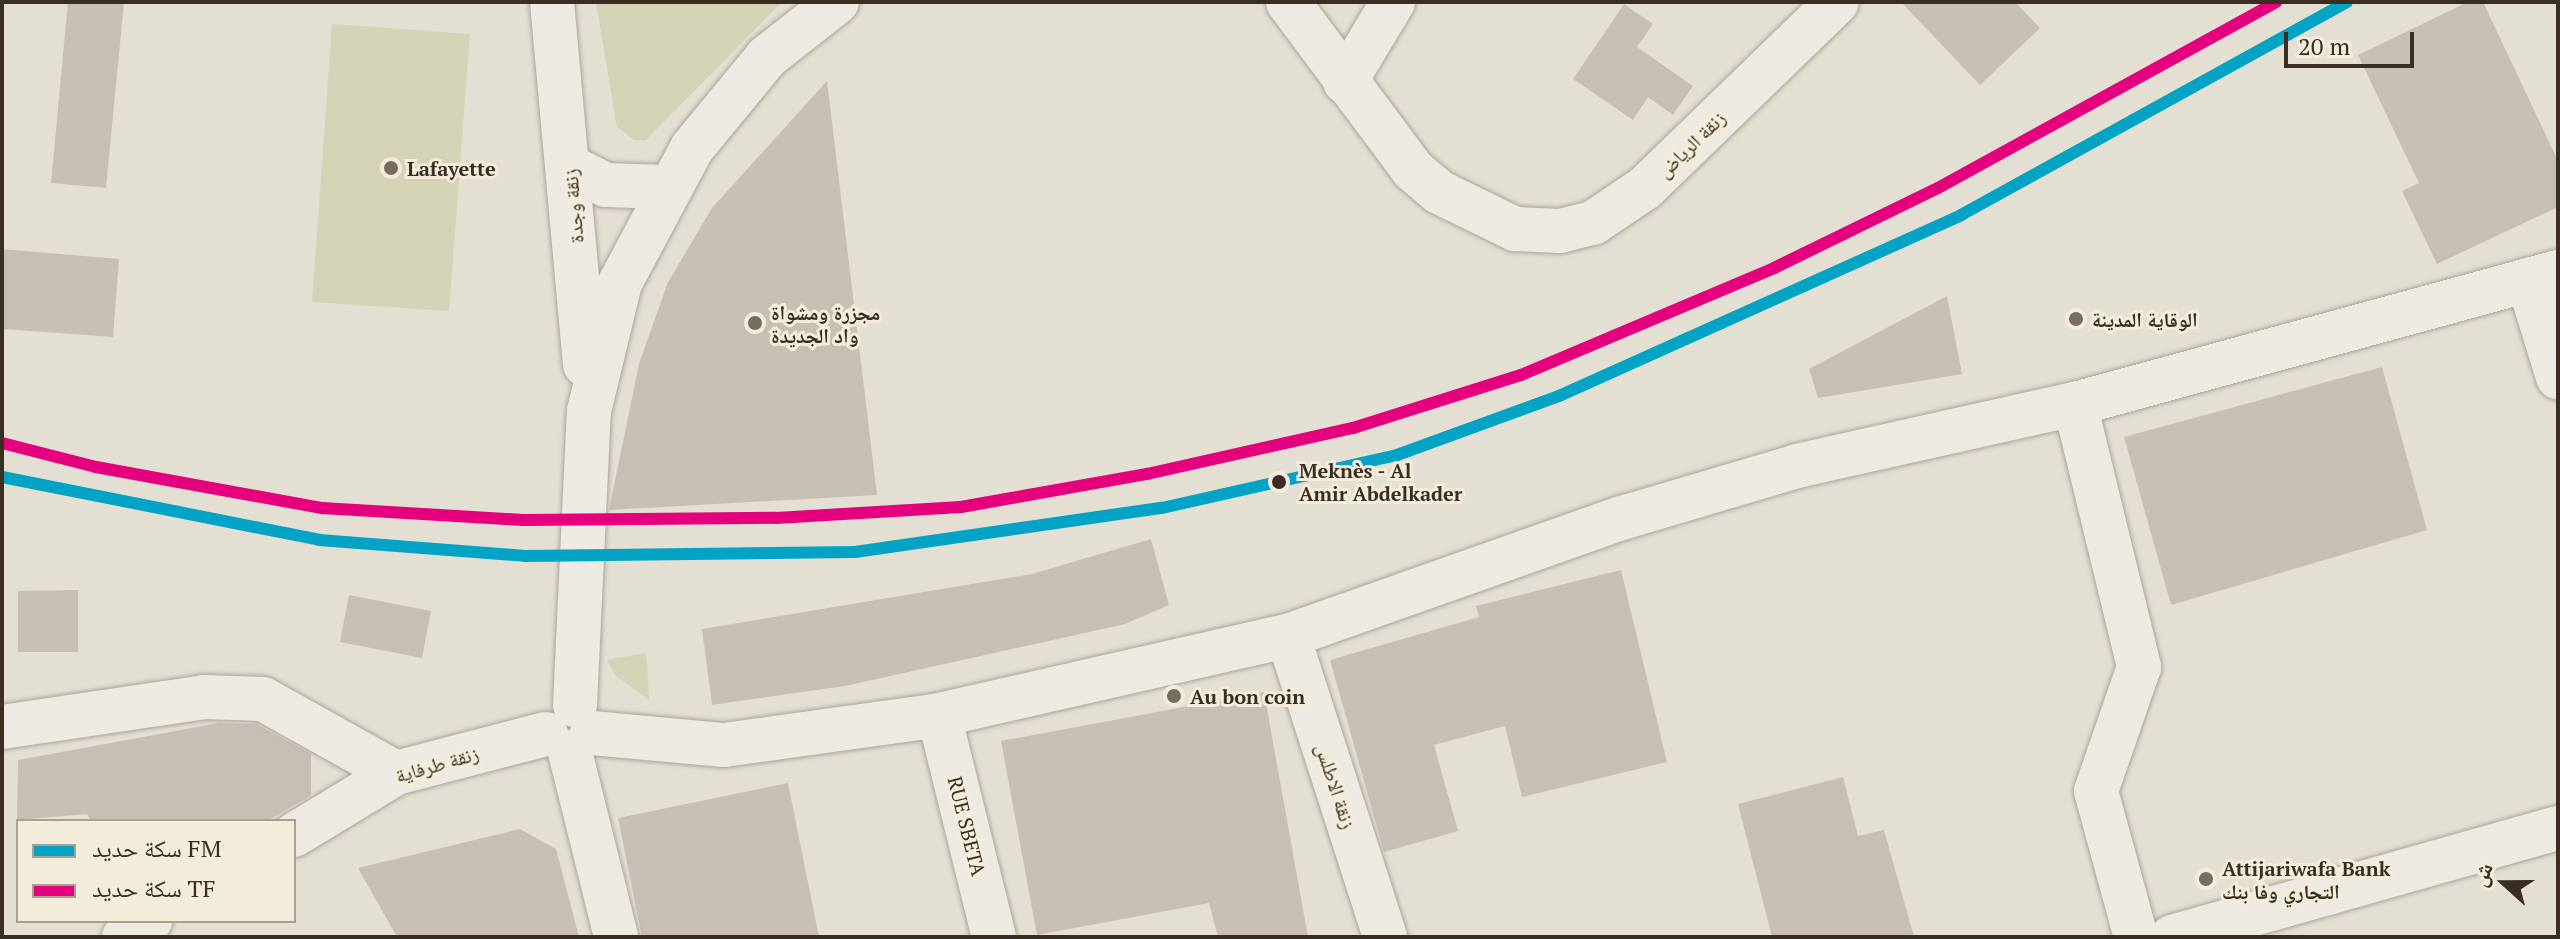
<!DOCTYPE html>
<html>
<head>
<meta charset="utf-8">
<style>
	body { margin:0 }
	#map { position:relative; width:2560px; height:939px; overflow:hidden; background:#e4dfd3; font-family:"PT Serif","Noto Naskh Arabic",serif }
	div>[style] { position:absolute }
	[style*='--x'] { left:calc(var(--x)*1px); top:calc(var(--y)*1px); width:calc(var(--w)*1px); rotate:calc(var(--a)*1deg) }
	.green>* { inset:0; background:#d4d3b6 }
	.building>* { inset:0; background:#c8bfb4 }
	.roads { filter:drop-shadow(0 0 2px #aba59b) drop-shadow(0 0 2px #aba59b) }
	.minor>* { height:44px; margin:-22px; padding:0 22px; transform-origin:22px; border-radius:22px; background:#edeae3 }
	.secondary>* { height:44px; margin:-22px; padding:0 22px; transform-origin:22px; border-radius:22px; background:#edeae3 }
	.rail-1>* { height:12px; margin:-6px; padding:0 6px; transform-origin:6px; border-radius:6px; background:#03a3c5 }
	.rail-2>* { height:12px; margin:-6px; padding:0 6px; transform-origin:6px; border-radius:6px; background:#e5007d }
	.dots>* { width:22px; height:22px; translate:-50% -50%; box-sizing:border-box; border:4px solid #f4ecdb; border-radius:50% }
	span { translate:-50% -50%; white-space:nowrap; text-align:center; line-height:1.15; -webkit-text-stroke:6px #f4ecdb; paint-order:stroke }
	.street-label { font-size:20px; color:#3a2e22 }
	.poi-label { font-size:20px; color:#3a2e22; font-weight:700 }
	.left { translate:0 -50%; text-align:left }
	.stop-label { font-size:20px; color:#3a2e22; font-weight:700 }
	.frame { position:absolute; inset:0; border:4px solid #3a2e22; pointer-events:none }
	.legend { position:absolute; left:16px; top:819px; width:280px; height:104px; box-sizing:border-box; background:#f4ecdb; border:2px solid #aaa091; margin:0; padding:10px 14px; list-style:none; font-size:24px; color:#3a2e22 }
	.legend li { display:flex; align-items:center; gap:16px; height:40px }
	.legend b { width:40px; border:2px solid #aaa091 }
	.north { position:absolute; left:2464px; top:843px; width:80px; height:80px; -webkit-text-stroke:6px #f4ecdb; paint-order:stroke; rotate:291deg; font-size:22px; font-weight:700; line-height:32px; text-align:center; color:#3a2e22 }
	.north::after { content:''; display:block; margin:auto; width:28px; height:36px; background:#3a2e22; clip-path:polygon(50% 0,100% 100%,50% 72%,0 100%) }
	.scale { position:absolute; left:2284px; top:32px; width:130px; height:36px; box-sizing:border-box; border:4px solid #3a2e22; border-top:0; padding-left:10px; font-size:24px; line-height:28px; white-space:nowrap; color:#3a2e22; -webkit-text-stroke:6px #f4ecdb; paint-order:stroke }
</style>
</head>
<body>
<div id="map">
	<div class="green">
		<i style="clip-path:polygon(596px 2px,782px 2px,646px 140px,634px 140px,617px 127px)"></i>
		<i style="clip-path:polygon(332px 24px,470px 34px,449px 311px,312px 302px)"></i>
		<i style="clip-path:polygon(645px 653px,647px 661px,649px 700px,615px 675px,607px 660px)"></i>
	</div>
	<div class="building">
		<i style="clip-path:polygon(68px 2px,124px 2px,106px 188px,51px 183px)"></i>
		<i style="clip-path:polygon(1901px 2px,2015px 2px,2040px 28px,1980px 85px)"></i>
		<i style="clip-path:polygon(2468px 2px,2483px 2px,2558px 161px,2558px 207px,2437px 264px,2402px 191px,2419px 183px,2358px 55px)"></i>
		<i style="clip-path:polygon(1624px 4px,1653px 24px,1637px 47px,1693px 86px,1673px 115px,1648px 97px,1633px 120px,1573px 79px)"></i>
		<i style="clip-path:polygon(827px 81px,877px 495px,609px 510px,639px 364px,668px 282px,712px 208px)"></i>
		<i style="clip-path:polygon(2px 249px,119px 259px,113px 337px,2px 329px)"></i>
		<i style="clip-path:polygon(1947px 296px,1962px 374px,1818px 398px,1809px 369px)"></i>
		<i style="clip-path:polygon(2382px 367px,2427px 530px,2171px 605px,2124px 437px)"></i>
		<i style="clip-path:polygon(1151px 539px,1169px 605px,1125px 624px,845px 686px,712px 705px,702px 629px,1032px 574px)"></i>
		<i style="clip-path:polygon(1621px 570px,1667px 762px,1522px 797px,1505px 726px,1434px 745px,1458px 831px,1384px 852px,1330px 660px,1479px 617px,1476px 606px)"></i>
		<i style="clip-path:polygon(78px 590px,78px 652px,18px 652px,18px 591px)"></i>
		<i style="clip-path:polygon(349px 595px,431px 611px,422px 658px,340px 642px)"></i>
		<i style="clip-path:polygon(1264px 692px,1308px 937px,1218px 937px,1209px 903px,1037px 935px,1001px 741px)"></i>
		<i style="clip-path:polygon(219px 723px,256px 724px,311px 754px,311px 795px,267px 821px,91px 821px,87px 814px,17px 820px,18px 760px)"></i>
		<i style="clip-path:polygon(1843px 777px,1858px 836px,1884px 830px,1914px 937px,1772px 937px,1738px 804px)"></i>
		<i style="clip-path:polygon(788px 783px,819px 937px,642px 937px,618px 818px)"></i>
		<i style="clip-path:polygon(520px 829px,556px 849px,579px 937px,397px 937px,358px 868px)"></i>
	</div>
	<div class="roads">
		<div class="minor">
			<i style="--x:552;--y:2;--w:364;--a:84.8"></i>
			<i style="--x:1288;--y:2;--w:209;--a:53.3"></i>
			<i style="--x:1413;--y:170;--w:34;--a:40"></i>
			<i style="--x:1439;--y:192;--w:85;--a:26"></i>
			<i style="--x:1515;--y:229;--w:45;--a:2.5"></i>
			<i style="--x:1560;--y:231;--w:34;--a:-14"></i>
			<i style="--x:1593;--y:223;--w:63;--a:-33.9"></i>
			<i style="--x:1645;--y:188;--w:267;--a:-44.1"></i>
			<i style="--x:1345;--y:82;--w:93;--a:-59"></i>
			<i style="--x:570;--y:167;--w:40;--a:26.6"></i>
			<i style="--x:606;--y:185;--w:60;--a:1.9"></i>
			<i style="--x:2528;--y:280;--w:102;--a:72.8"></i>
			<i style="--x:2075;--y:404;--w:271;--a:76.3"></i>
			<i style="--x:2139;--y:667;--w:131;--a:109.1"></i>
			<i style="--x:2096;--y:791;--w:151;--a:74.7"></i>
			<i style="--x:1288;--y:636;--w:316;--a:72.1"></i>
			<i style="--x:575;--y:705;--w:294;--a:-87.3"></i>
			<i style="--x:589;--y:411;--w:132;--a:-76.4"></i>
			<i style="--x:620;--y:283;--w:153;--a:-61.9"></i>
			<i style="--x:692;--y:148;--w:118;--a:-50.5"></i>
			<i style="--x:767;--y:57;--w:89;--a:-38.2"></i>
			<i style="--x:939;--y:715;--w:229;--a:76.1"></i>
			<i style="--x:2;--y:727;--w:204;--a:-8.4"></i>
			<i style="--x:204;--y:697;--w:59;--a:1.9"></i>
			<i style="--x:263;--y:699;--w:152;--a:29.1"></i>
			<i style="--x:592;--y:733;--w:133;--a:5.2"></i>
			<i style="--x:724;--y:745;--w:217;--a:-7.9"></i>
			<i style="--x:939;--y:715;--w:358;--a:-12.8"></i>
			<i style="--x:1288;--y:636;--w:354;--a:-19.5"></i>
			<i style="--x:1622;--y:518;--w:183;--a:-16.5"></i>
			<i style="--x:1797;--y:466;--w:285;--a:-12.6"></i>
			<i style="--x:2075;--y:404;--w:501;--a:-15.29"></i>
			<i style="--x:570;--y:752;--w:191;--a:76"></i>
			<i style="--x:294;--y:835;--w:119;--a:-31.3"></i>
			<i style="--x:396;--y:773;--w:155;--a:-14.6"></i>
			<i style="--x:124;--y:937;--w:31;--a:-32"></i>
		</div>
		<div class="secondary">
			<i style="--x:2172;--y:937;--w:401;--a:-15.8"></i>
		</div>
	</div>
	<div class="rail-1">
		<i style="--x:2;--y:477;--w:323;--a:11.2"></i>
		<i style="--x:319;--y:540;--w:207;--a:4.4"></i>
		<i style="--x:525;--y:556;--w:330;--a:-0.7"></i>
		<i style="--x:855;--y:552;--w:310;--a:-8.2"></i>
		<i style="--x:1162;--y:508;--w:241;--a:-12.7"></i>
		<i style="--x:1397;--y:455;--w:172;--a:-20"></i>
		<i style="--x:1559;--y:396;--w:441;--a:-24.2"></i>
		<i style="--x:1961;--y:215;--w:441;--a:-28.9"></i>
	</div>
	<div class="rail-2">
		<i style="--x:2;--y:443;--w:97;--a:14.3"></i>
		<i style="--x:96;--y:467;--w:230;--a:10.3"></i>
		<i style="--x:322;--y:508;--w:202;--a:3.4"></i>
		<i style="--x:524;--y:520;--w:252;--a:-0.5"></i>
		<i style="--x:776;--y:518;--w:185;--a:-3.4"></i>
		<i style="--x:961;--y:507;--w:189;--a:-10.1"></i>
		<i style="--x:1147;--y:474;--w:211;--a:-12.6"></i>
		<i style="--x:1353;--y:428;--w:176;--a:-17.5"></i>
		<i style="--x:1521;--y:375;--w:275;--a:-22.9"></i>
		<i style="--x:1774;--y:268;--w:182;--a:-26"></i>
		<i style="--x:1938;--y:188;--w:386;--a:-28.8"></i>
	</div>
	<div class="dots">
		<i style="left:391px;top:168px;background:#766c60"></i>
		<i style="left:2076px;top:319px;background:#766c60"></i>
		<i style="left:755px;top:323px;background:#766c60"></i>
		<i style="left:1279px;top:482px;background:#3a2e22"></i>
		<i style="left:1174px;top:696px;background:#766c60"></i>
		<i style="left:2206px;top:879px;background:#766c60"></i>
	</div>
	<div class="street-label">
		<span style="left:1691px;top:144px;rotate:-44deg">زنقة الرياض</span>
		<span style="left:573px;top:206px;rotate:-95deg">زنقة وجدة</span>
		<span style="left:437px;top:764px;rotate:-16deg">زنقة طرفاية</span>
		<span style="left:1336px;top:786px;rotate:72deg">زنقة الاطلس</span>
		<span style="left:967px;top:826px;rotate:76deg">RUE SBETA</span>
	</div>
	<div class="poi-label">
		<span class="left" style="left:407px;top:168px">Lafayette</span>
		<span class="left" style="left:771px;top:324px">مجزرة ومشواة<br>واد الجديدة</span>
		<span class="left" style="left:2092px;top:319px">الوقاية المدينة</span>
		<span class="left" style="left:1190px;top:696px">Au bon coin</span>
		<span class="left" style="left:2222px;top:880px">Attijariwafa Bank<br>التجاري وفا بنك</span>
	</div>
	<div class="stop-label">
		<span class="left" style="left:1299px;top:482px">Meknès - Al<br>Amir Abdelkader</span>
	</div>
	<div class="frame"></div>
	<ul class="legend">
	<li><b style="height:10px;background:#03a3c5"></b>سكة حديد FM</li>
	<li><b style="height:10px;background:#e5007d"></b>سكة حديد TF</li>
	</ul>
	<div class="north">ش</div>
	<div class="scale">20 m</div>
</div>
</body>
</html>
